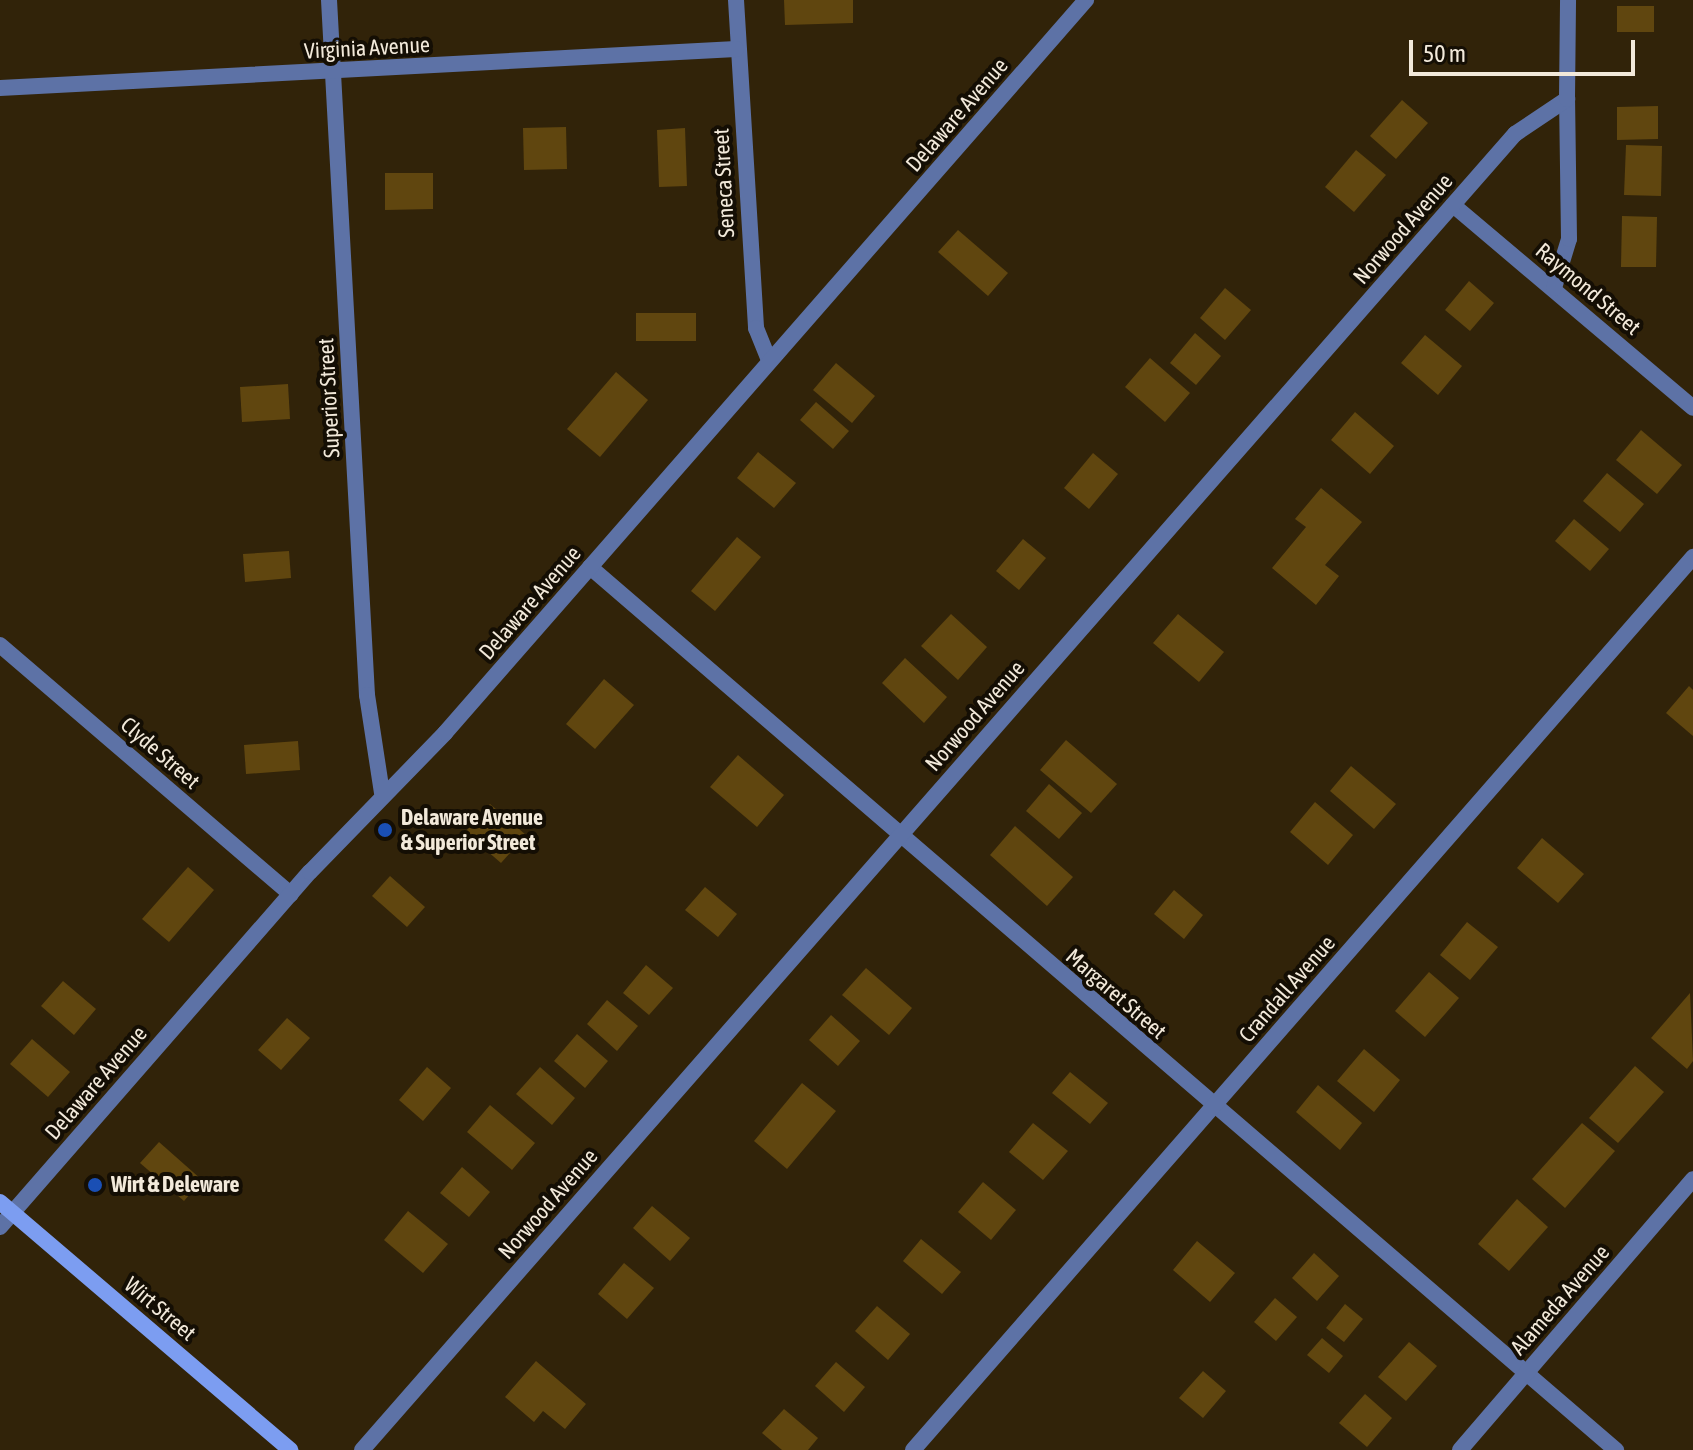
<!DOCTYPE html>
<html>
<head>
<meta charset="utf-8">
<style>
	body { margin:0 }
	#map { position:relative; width:1693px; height:1450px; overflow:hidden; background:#312309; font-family:"Asap Condensed",sans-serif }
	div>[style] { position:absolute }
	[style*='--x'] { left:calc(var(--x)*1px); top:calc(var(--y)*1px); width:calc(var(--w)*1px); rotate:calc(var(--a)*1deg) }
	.building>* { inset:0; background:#60460f }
	.minor>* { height:16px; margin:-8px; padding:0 8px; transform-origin:8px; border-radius:8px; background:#5d72a6 }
	.secondary>* { height:16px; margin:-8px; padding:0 8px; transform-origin:8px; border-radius:8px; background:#7c9df1 }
	.dots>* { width:22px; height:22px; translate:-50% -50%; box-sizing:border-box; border:4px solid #140e04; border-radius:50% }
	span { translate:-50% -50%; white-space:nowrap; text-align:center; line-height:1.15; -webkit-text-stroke:8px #140e04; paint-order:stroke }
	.street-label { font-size:22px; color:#f2e9da }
	.poi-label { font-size:22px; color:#f2e9da; font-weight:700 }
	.left { translate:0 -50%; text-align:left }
	.scale { position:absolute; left:1409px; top:40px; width:226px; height:36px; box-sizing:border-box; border:4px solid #f2e9da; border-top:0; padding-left:10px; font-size:24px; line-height:28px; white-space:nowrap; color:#f2e9da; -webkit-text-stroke:6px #140e04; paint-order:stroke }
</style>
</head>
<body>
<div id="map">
	<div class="building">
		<i style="clip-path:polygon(784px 0,853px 0,853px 23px,785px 25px)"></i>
		<i style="clip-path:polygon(1617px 6px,1654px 6px,1654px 32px,1617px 32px)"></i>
		<i style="clip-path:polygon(1402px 100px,1428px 123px,1396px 159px,1370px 136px)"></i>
		<i style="clip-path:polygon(1658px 106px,1658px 139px,1617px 140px,1617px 107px)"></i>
		<i style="clip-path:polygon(566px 127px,567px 169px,524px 170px,523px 128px)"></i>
		<i style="clip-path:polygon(685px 128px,687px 186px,659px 187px,657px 130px)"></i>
		<i style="clip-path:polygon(1626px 145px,1662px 146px,1661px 196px,1624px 195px)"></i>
		<i style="clip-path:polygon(1356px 150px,1386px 175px,1354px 212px,1325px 187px)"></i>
		<i style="clip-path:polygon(385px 173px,433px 173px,433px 209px,385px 210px)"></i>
		<i style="clip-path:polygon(1622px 216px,1657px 217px,1656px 267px,1621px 267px)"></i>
		<i style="clip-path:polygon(958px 230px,1008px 273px,988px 296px,938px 252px)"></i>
		<i style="clip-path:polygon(1469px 281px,1494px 303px,1470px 331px,1445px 310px)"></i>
		<i style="clip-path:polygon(1225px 288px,1251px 310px,1225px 340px,1200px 318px)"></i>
		<i style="clip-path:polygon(636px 313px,696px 313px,696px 341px,636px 341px)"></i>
		<i style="clip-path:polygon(1195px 333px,1221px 356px,1196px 385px,1170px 363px)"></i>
		<i style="clip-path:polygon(1425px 335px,1462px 366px,1438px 395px,1401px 363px)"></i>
		<i style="clip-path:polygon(1150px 358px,1190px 393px,1165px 422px,1125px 387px)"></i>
		<i style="clip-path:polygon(836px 363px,875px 396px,852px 423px,813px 390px)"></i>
		<i style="clip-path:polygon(616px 372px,648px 400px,600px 457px,567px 429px)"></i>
		<i style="clip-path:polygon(288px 384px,290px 419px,242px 422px,240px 387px)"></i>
		<i style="clip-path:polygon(816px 402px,849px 431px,833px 449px,800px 420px)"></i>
		<i style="clip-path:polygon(1355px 412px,1394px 446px,1370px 474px,1331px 440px)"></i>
		<i style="clip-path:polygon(1641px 430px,1682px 465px,1657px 494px,1616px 460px)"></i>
		<i style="clip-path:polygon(758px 452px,796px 483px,774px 508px,737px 478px)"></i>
		<i style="clip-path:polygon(1093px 453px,1118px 474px,1089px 509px,1064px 488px)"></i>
		<i style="clip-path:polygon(1607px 473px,1644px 504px,1620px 532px,1583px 501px)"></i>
		<i style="clip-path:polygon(1321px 488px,1362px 522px,1325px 565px,1339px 576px,1316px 605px,1272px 568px,1306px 527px,1295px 519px)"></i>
		<i style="clip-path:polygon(1574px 519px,1609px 549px,1590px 571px,1555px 541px)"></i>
		<i style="clip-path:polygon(737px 537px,761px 557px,715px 611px,691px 591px)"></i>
		<i style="clip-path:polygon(1023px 539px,1046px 558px,1019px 590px,996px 571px)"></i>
		<i style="clip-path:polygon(289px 551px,291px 578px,245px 582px,243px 554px)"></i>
		<i style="clip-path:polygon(951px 614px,987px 647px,958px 680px,921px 646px)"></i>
		<i style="clip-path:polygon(1178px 614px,1224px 652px,1199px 682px,1153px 643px)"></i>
		<i style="clip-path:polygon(905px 658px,947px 697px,924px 723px,882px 683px)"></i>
		<i style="clip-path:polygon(604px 679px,634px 705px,595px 749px,566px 724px)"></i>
		<i style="clip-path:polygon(1689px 686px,1693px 690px,1693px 736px,1666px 713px)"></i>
		<i style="clip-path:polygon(1066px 740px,1117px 784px,1091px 813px,1040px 770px)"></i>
		<i style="clip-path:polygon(298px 741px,300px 770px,246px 774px,244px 745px)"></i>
		<i style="clip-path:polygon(738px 755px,784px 795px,757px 827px,710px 787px)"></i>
		<i style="clip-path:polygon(1351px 766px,1396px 804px,1374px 829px,1330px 791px)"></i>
		<i style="clip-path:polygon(1049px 784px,1082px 813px,1059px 839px,1026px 811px)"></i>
		<i style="clip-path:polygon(1315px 802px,1353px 835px,1328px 865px,1290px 832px)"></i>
		<i style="clip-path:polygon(490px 804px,526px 835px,501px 863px,465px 832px)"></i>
		<i style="clip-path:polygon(1015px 826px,1073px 877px,1047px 906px,990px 855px)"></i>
		<i style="clip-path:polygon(1542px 838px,1584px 874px,1558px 903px,1517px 868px)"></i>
		<i style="clip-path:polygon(188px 867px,214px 890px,169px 942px,142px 919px)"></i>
		<i style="clip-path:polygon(390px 876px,425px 907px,407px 927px,372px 896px)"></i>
		<i style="clip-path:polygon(705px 887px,737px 914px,718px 937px,685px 910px)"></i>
		<i style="clip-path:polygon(1174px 890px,1203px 915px,1184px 939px,1154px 914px)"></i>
		<i style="clip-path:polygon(1467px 922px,1498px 947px,1470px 980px,1440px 955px)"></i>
		<i style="clip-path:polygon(646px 965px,673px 988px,649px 1015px,623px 993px)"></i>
		<i style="clip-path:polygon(866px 968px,912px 1008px,889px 1035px,842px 995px)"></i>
		<i style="clip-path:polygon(1429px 972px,1459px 998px,1425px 1037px,1395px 1011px)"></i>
		<i style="clip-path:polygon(63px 981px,96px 1009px,74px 1035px,41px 1006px)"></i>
		<i style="clip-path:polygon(1690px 993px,1693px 1061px,1687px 1069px,1651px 1038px)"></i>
		<i style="clip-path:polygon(607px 1000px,638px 1026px,617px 1051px,587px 1024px)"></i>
		<i style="clip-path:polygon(831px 1015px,860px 1041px,838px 1066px,809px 1040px)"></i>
		<i style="clip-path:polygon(287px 1018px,310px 1038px,281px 1070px,258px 1050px)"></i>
		<i style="clip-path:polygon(577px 1034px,608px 1061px,585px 1088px,554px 1061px)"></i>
		<i style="clip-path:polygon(32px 1039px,70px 1072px,48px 1097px,10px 1064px)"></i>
		<i style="clip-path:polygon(1364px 1049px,1400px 1080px,1374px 1112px,1337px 1081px)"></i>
		<i style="clip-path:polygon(1635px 1066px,1664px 1092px,1618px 1143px,1589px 1118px)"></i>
		<i style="clip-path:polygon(427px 1067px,451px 1088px,423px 1121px,399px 1100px)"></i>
		<i style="clip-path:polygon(540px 1067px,575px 1098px,552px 1125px,516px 1094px)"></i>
		<i style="clip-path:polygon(1070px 1072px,1108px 1103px,1090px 1124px,1052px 1093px)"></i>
		<i style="clip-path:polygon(802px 1083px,836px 1111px,787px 1169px,754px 1141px)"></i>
		<i style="clip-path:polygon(1318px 1085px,1362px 1123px,1340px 1150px,1296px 1112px)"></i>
		<i style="clip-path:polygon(490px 1105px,535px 1143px,512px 1170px,467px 1132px)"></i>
		<i style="clip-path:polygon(1033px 1123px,1068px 1151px,1043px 1180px,1009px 1152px)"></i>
		<i style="clip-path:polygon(1582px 1123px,1615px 1151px,1565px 1208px,1532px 1179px)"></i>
		<i style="clip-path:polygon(159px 1142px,202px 1180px,184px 1201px,140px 1163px)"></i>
		<i style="clip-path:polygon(462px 1167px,490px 1192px,469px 1217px,440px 1193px)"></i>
		<i style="clip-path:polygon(983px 1182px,1016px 1210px,991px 1240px,958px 1212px)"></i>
		<i style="clip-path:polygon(1517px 1199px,1548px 1227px,1509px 1271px,1478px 1244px)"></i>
		<i style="clip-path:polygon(652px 1206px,690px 1238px,670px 1261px,633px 1228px)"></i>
		<i style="clip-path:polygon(408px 1211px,448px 1244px,423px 1273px,384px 1240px)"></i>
		<i style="clip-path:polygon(921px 1239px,961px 1272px,942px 1294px,903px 1261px)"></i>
		<i style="clip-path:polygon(1197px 1241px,1235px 1273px,1210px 1302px,1173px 1270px)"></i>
		<i style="clip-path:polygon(1314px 1253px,1339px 1276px,1317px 1301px,1292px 1278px)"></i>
		<i style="clip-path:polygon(624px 1263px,654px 1288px,627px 1319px,598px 1294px)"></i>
		<i style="clip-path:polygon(1275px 1298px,1297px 1317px,1276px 1341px,1254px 1322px)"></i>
		<i style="clip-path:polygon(1345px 1304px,1363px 1319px,1344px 1342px,1326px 1328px)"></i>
		<i style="clip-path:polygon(877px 1306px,910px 1334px,888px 1360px,855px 1331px)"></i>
		<i style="clip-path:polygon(1322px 1338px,1343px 1356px,1329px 1373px,1307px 1355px)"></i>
		<i style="clip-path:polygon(1409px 1342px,1437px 1366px,1406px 1401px,1378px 1377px)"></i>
		<i style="clip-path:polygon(536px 1361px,586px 1404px,565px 1429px,543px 1411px,534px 1422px,505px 1397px)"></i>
		<i style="clip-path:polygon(836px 1362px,865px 1387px,844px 1412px,815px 1386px)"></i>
		<i style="clip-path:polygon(1203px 1371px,1226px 1391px,1203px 1418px,1179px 1398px)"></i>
		<i style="clip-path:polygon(1365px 1394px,1392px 1418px,1367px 1447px,1339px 1423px)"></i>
		<i style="clip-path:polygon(784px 1409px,818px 1438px,808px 1450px,782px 1450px,762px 1433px)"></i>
	</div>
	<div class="minor">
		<i style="--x:329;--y:0;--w:696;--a:86.87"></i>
		<i style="--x:367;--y:695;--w:99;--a:81.3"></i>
		<i style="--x:736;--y:0;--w:329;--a:86.5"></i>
		<i style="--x:756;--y:328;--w:35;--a:68"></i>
		<i style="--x:0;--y:88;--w:737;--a:-3.03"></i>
		<i style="--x:1453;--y:205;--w:314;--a:40.2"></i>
		<i style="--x:1554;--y:288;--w:51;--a:-73"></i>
		<i style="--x:1569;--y:239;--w:140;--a:-90.8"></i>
		<i style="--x:590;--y:567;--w:1354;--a:40.72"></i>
		<i style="--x:0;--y:645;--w:383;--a:40.6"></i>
		<i style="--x:0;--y:1227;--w:471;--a:-48.9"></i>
		<i style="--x:310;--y:872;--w:194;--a:-45.8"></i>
		<i style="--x:445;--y:733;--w:974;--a:-48.83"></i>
		<i style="--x:362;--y:1450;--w:1750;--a:-48.78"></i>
		<i style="--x:1515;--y:134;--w:63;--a:-33.9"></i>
		<i style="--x:1567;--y:99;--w:99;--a:-89.4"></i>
		<i style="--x:913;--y:1450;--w:1186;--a:-48.86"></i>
		<i style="--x:1460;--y:1450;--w:357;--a:-49.3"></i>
	</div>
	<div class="secondary">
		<i style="--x:0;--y:1202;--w:382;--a:40.5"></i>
	</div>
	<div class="dots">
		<i style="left:385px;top:830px;background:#1a4fb4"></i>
		<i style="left:95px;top:1185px;background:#1a4fb4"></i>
	</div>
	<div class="street-label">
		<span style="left:367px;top:48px;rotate:-3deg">Virginia Avenue</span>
		<span style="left:957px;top:115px;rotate:-49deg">Delaware Avenue</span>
		<span style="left:724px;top:183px;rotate:-93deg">Seneca Street</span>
		<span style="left:1403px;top:229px;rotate:-49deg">Norwood Avenue</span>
		<span style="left:1588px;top:289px;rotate:40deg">Raymond Street</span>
		<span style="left:329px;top:398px;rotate:-93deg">Superior Street</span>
		<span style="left:530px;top:603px;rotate:-49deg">Delaware Avenue</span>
		<span style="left:975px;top:716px;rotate:-49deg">Norwood Avenue</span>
		<span style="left:160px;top:753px;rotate:41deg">Clyde Street</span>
		<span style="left:1287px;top:989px;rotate:-49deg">Crandall Avenue</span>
		<span style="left:1116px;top:994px;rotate:41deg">Margaret Street</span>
		<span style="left:96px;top:1083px;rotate:-49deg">Delaware Avenue</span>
		<span style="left:548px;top:1204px;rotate:-49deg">Norwood Avenue</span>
		<span style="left:1560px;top:1300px;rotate:-49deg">Alameda Avenue</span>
		<span style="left:160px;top:1309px;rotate:40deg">Wirt Street</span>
	</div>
	<div class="poi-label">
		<span class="left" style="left:401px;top:830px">Delaware Avenue<br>&amp; Superior Street</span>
		<span class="left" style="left:111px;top:1185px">Wirt &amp; Deleware</span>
	</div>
	<div class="scale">50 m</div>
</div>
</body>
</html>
